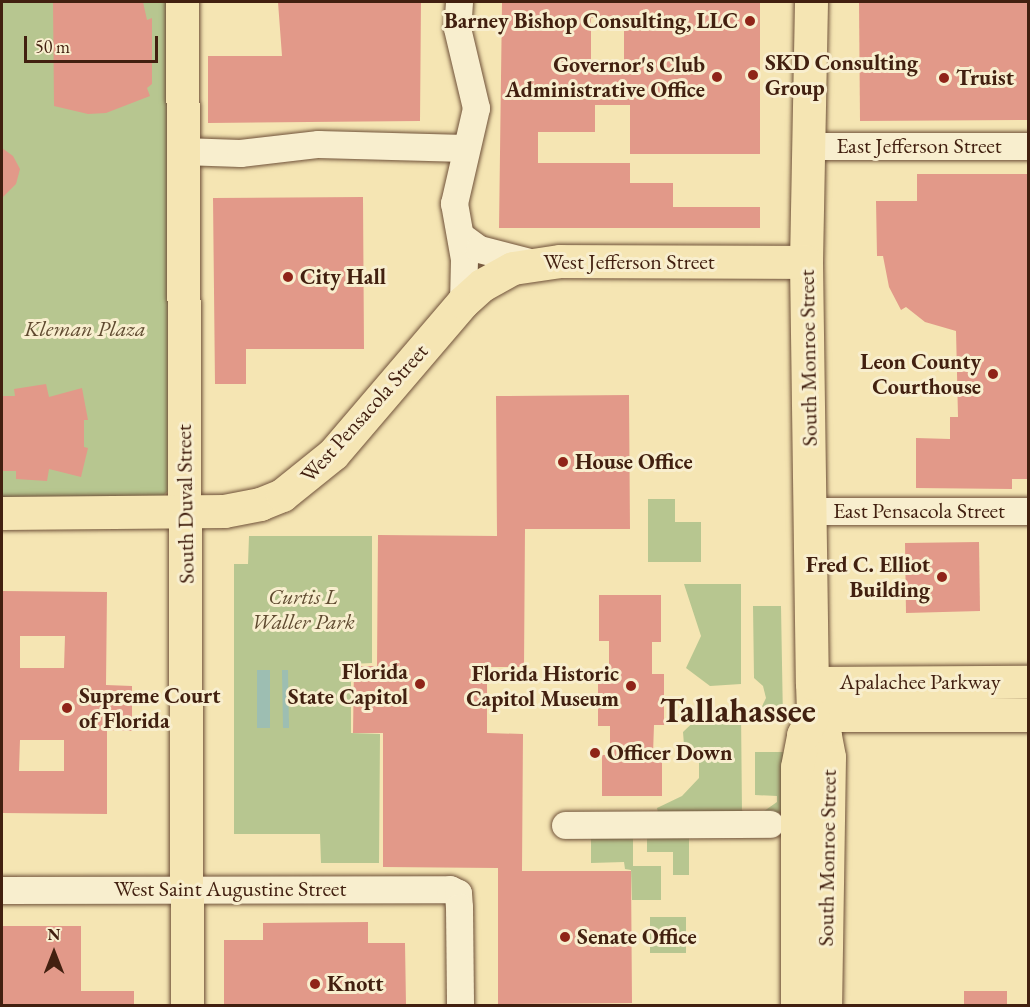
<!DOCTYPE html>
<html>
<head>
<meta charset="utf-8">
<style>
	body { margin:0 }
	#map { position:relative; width:1030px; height:1007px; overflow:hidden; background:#f5e5b3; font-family:"EB Garamond",serif }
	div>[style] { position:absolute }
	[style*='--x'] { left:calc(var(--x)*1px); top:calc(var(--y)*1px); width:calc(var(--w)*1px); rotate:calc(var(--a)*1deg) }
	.green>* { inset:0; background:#b7c690 }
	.water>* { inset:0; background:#9dbeb2 }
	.building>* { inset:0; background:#e29989 }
	.roads { filter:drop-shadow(0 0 2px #6f5139) drop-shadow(0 0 2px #6f5139) }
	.minor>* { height:27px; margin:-13.5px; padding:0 13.5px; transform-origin:13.5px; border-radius:13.5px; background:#f8eece }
	.major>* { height:33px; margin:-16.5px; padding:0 16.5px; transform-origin:16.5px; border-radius:16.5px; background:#f5e5b3 }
	.dots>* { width:16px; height:16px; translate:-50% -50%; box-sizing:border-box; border:3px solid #f8eece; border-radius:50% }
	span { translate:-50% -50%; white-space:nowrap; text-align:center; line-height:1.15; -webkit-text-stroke:6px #f8eece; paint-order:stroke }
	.poi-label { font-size:22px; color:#422010; font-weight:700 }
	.right { translate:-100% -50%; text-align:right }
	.left { translate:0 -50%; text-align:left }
	.street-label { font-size:22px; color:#422010 }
	.park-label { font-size:22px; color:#5f4a30; font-style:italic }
	.town-label { font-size:34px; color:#422010; font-weight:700 }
	.frame { position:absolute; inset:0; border:3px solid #422010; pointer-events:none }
	.north { position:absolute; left:24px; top:923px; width:60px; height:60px; -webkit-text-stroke:4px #f8eece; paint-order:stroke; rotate:0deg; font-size:16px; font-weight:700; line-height:24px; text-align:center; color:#422010 }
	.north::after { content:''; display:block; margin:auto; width:21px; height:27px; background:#422010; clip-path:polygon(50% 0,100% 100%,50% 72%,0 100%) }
	.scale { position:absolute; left:24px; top:36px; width:134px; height:27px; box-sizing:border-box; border:3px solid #422010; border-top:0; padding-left:8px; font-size:18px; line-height:21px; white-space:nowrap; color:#422010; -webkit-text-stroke:4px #f8eece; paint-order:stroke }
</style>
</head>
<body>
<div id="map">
	<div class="green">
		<i style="clip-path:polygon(2px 2px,169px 2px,169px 490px,161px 498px,2px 502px)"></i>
		<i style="clip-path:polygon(648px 499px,675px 499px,675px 522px,701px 522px,701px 562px,648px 562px)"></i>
		<i style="clip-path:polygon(249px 536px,372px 536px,372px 663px,351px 664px,351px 733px,380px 734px,379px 863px,321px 863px,320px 834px,234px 834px,234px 564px,248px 564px)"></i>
		<i style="clip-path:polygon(741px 584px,741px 684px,710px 686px,686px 668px,701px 636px,684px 584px)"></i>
		<i style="clip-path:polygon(753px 606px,781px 606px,783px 721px,755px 721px,766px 698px,763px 686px,754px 678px)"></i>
		<i style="clip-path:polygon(705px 711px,741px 711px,742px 813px,658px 813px,657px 808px,682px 796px,699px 778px,699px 756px,691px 746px,684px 745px,683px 732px)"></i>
		<i style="clip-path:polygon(755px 752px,784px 752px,784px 813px,760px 814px,777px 802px,777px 796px,755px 795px)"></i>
		<i style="clip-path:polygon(591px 836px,633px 836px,633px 866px,661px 866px,661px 900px,632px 900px,631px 870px,625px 869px,624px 862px,591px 863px)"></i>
		<i style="clip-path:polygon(647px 836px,689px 836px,689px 875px,673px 875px,673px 852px,647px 852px)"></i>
		<i style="clip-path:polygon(650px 917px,686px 917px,686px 953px,650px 953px)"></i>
	</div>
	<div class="water">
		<i style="clip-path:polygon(257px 670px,270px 670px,270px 728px,257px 728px)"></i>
		<i style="clip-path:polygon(282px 670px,288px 670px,289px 728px,283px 728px)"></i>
	</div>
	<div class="building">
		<i style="clip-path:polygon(53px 2px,143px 2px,147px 20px,152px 18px,152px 84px,147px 88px,150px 96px,106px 113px,88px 114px,54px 106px)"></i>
		<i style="clip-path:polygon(278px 2px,421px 2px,420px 121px,208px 123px,208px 56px,282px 56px)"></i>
		<i style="clip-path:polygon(evenodd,502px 2px,760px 2px,760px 154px,630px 154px,630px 105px,595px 105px,595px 132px,538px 132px,538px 163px,630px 163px,630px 183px,673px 183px,673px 207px,760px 207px,760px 228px,499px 228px,502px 2px,591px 18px,624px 18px,624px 65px,591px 65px,591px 18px)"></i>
		<i style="clip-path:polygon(859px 2px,1029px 2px,1029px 120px,860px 121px)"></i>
		<i style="clip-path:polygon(2px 148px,13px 156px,20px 169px,16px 184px,2px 198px)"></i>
		<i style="clip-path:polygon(917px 174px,1029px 174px,1029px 479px,1012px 479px,1012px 489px,916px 488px,916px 438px,950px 439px,950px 417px,958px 417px,956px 331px,925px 322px,906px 307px,901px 310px,889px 287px,883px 256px,877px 256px,876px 201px,917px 201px)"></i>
		<i style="clip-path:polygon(363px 197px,364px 349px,246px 349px,246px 384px,215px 384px,213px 198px)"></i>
		<i style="clip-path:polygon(46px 384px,49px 397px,82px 388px,88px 420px,84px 420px,84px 447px,88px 448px,81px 477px,49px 469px,47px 481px,16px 479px,16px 471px,2px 471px,2px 396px,15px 396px,14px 389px)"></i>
		<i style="clip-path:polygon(629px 395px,630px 529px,525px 529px,524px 667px,487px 667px,487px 733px,523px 734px,522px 871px,631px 871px,632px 1003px,498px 1004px,498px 868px,383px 867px,383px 733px,353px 733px,354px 666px,377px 666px,378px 535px,497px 536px,496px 396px)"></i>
		<i style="clip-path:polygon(979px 542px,980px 611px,906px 613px,905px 543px)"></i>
		<i style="clip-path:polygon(evenodd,2px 591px,107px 592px,106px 685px,132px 686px,132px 731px,107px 730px,107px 814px,2px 813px,2px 591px,20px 636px,65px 636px,64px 668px,20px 668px,20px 636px,2px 591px,20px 740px,64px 740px,64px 771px,19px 771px,20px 740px)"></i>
		<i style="clip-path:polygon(599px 595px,661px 595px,661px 642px,652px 642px,652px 674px,664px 674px,664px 725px,654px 725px,653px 754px,662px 754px,662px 796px,602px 796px,602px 755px,610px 755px,610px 726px,598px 726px,598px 673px,609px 673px,609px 641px,599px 641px)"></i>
		<i style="clip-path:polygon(368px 922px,368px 943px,405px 943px,406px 1005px,224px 1005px,224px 940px,263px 940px,263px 923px)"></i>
		<i style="clip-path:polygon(2px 926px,81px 926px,81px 991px,134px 991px,134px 1005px,2px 1005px)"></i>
		<i style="clip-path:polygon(964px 991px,1007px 991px,1007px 1005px,964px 1005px)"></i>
	</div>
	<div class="roads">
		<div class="minor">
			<i style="--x:459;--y:2;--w:26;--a:94"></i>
			<i style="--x:457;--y:28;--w:82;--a:76.6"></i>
			<i style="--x:476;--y:108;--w:98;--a:103"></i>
			<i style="--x:454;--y:203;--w:57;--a:79.9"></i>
			<i style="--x:464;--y:259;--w:43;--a:91.3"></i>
			<i style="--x:809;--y:146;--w:219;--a:0"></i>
			<i style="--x:182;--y:151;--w:58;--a:2"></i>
			<i style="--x:240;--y:153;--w:79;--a:-6.6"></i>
			<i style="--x:318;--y:144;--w:147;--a:1.6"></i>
			<i style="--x:461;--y:236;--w:22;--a:36"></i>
			<i style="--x:479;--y:249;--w:56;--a:14.5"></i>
			<i style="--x:810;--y:511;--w:218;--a:0"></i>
			<i style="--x:565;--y:825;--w:205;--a:-0.3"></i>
			<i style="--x:2;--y:890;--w:448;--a:-0.1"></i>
			<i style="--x:450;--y:889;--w:9;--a:27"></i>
			<i style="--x:458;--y:893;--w:14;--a:86"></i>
			<i style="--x:459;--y:907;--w:99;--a:89.4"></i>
		</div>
		<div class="major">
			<i style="--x:182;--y:2;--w:1004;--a:89.71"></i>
			<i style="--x:811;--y:2;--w:260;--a:91.1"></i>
			<i style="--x:806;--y:262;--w:421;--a:89.2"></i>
			<i style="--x:812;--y:683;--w:32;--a:88"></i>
			<i style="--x:813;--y:715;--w:24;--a:60"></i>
			<i style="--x:825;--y:736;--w:21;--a:79"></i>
			<i style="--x:829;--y:757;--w:249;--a:90.9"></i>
			<i style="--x:2;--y:513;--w:222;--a:-0.5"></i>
			<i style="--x:224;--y:511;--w:37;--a:-11"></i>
			<i style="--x:260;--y:504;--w:24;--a:-22"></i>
			<i style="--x:282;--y:495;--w:65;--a:-38.8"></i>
			<i style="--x:333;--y:454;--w:200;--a:-49.5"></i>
			<i style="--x:463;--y:302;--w:25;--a:-42"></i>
			<i style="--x:482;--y:285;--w:35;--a:-29"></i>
			<i style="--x:513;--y:268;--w:48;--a:-8.5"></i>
			<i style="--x:560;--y:261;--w:246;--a:0.2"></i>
			<i style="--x:812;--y:683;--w:216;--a:-0.3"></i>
			<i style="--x:813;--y:715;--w:215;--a:0"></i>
			<i style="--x:797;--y:1006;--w:239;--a:-90"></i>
			<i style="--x:797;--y:767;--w:33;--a:-79"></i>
			<i style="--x:803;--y:735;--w:22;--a:-63"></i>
		</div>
	</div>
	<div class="dots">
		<i style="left:750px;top:21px;background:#8f2418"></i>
		<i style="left:753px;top:75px;background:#8f2418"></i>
		<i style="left:717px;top:77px;background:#8f2418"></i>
		<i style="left:944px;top:78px;background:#8f2418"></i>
		<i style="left:288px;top:277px;background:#8f2418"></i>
		<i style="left:993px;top:374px;background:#8f2418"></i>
		<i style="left:563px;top:462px;background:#8f2418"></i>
		<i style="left:942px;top:577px;background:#8f2418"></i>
		<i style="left:420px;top:684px;background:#8f2418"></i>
		<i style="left:631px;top:686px;background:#8f2418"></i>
		<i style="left:67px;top:708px;background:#8f2418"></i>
		<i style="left:595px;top:753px;background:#8f2418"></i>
		<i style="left:565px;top:937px;background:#8f2418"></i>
		<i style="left:315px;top:984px;background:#8f2418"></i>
	</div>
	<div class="poi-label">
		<span class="right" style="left:738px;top:21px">Barney Bishop Consulting, LLC</span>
		<span class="left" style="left:765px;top:75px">SKD Consulting<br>Group</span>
		<span class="right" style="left:705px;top:77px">Governor's Club<br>Administrative Office</span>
		<span class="left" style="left:956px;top:78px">Truist</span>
		<span class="left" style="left:300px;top:277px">City Hall</span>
		<span class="right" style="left:981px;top:374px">Leon County<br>Courthouse</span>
		<span class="left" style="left:575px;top:462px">House Office</span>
		<span class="right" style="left:930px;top:577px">Fred C. Elliot<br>Building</span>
		<span class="right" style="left:408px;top:684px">Florida<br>State Capitol</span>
		<span class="right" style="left:619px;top:686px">Florida Historic<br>Capitol Museum</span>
		<span class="left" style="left:79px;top:708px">Supreme Court<br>of Florida</span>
		<span class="left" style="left:607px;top:753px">Officer Down</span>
		<span class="left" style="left:577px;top:937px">Senate Office</span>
		<span class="left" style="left:327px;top:984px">Knott</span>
	</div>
	<div class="street-label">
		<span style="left:919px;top:146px">East Jefferson Street</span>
		<span style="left:629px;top:262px">West Jefferson Street</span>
		<span style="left:808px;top:358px;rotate:-91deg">South Monroe Street</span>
		<span style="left:364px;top:413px;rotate:-48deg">West Pensacola Street</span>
		<span style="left:185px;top:504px;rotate:-91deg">South Duval Street</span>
		<span style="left:919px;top:511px">East Pensacola Street</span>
		<span style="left:920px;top:682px">Apalachee Parkway</span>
		<span style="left:827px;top:858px;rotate:-89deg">South Monroe Street</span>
		<span style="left:230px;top:889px">West Saint Augustine Street</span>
	</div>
	<div class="park-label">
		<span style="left:85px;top:329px">Kleman Plaza</span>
		<span style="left:303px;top:609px">Curtis L<br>Waller Park</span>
	</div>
	<div class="town-label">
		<span style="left:738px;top:711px">Tallahassee</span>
	</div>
	<div class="frame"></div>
	<div class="north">N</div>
	<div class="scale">50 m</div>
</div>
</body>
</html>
